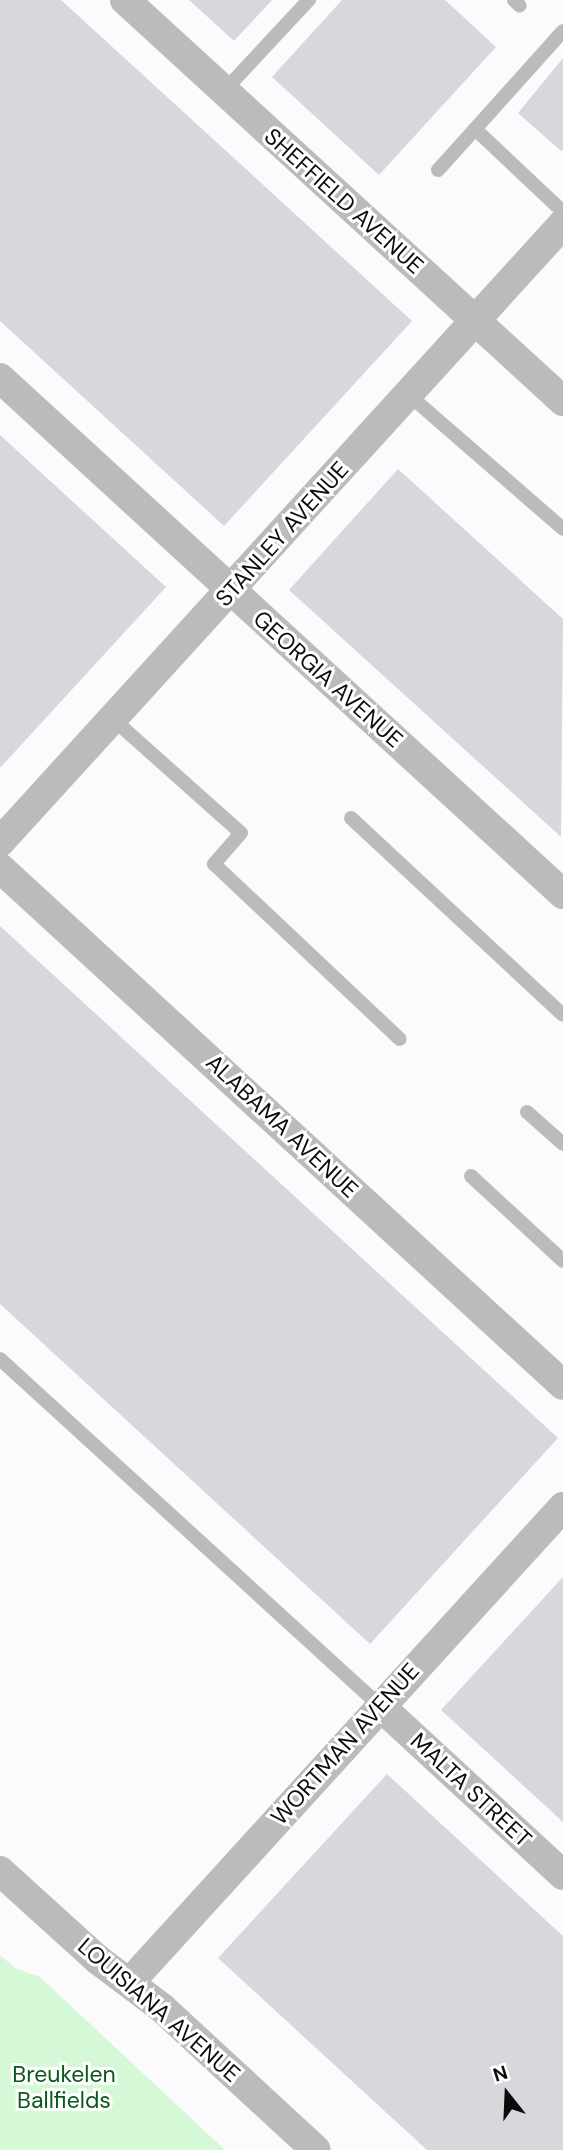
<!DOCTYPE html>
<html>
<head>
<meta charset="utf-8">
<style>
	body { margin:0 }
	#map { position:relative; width:563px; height:2150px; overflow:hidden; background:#fbfbfe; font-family:"DM Sans",sans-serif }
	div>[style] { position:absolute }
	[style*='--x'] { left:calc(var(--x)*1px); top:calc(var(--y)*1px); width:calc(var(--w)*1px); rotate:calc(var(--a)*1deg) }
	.green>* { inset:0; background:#d5f8d6 }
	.building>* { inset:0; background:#d8d7db }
	.lane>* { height:14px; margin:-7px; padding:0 7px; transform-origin:7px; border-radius:7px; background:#bbbbbc }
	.street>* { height:30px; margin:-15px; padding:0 15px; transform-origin:15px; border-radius:15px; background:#bbbbbc }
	span { translate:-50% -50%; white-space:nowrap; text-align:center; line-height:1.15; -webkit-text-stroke:6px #fff; paint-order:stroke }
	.street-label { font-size:23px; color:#0c0c0d }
	.park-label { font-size:23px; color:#0b581c }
	.north { position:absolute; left:472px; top:2059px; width:70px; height:70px; -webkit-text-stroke:5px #fff; paint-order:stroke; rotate:342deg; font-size:19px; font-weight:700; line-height:28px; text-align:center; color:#0c0c0d }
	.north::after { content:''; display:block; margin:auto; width:24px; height:32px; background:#0c0c0d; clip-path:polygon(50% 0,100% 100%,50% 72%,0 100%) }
</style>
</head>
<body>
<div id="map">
	<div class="green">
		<i style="clip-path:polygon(0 1955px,15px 1968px,40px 1977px,225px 2150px,0 2150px)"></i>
	</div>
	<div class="building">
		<i style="clip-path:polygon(0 0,61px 0,412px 321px,224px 526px,0 321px)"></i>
		<i style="clip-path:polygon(189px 0,272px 0,234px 41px)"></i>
		<i style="clip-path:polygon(342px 0,445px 0,496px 47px,379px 175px,272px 77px)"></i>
		<i style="clip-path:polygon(563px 58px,563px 149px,561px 151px,518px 113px)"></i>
		<i style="clip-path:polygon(0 435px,166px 587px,0 768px)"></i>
		<i style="clip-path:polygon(398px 469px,563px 619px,561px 837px,289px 590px)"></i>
		<i style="clip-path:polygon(0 926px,558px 1438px,370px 1644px,0 1304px)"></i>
		<i style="clip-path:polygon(563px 1577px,563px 1822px,441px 1710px)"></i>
		<i style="clip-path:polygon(387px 1774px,563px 1936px,563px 2150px,427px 2150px,218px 1958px)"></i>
	</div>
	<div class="lane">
		<i style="--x:514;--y:0;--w:8;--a:45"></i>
		<i style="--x:563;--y:31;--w:132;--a:131.9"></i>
		<i style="--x:475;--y:129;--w:121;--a:43.3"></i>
		<i style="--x:224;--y:91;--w:125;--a:-47"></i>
		<i style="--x:438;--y:170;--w:55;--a:-47.9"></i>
		<i style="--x:409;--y:395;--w:204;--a:41"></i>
		<i style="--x:113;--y:719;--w:171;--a:41.7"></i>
		<i style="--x:241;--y:833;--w:41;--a:131.1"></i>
		<i style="--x:214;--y:864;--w:255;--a:43.3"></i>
		<i style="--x:351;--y:818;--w:289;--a:42.9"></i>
		<i style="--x:527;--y:1112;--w:48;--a:41.6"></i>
		<i style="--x:471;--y:1176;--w:125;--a:42.7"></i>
		<i style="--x:0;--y:1359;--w:515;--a:42.4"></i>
	</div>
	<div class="street">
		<i style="--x:125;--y:0;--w:594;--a:42.47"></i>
		<i style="--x:0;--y:378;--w:764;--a:42.51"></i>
		<i style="--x:0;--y:842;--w:836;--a:-47.67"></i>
		<i style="--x:0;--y:868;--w:764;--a:42.56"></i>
		<i style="--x:380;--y:1706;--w:249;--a:42.7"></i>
		<i style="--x:0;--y:1871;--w:131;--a:42.2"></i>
		<i style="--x:97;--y:1959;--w:81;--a:37"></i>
		<i style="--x:162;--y:2008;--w:209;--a:42.7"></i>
		<i style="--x:130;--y:1982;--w:643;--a:-47.65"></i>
	</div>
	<div class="street-label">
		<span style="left:344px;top:201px;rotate:42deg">SHEFFIELD AVENUE</span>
		<span style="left:282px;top:534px;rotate:-48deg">STANLEY AVENUE</span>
		<span style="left:328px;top:679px;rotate:42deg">GEORGIA AVENUE</span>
		<span style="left:282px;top:1126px;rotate:43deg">ALABAMA AVENUE</span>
		<span style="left:345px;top:1744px;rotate:-48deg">WORTMAN AVENUE</span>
		<span style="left:471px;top:1790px;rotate:43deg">MALTA STREET</span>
		<span style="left:159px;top:2010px;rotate:41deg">LOUISIANA AVENUE</span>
	</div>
	<div class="park-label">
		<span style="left:64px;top:2087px">Breukelen<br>Ballfields</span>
	</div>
	<div class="north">N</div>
</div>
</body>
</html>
